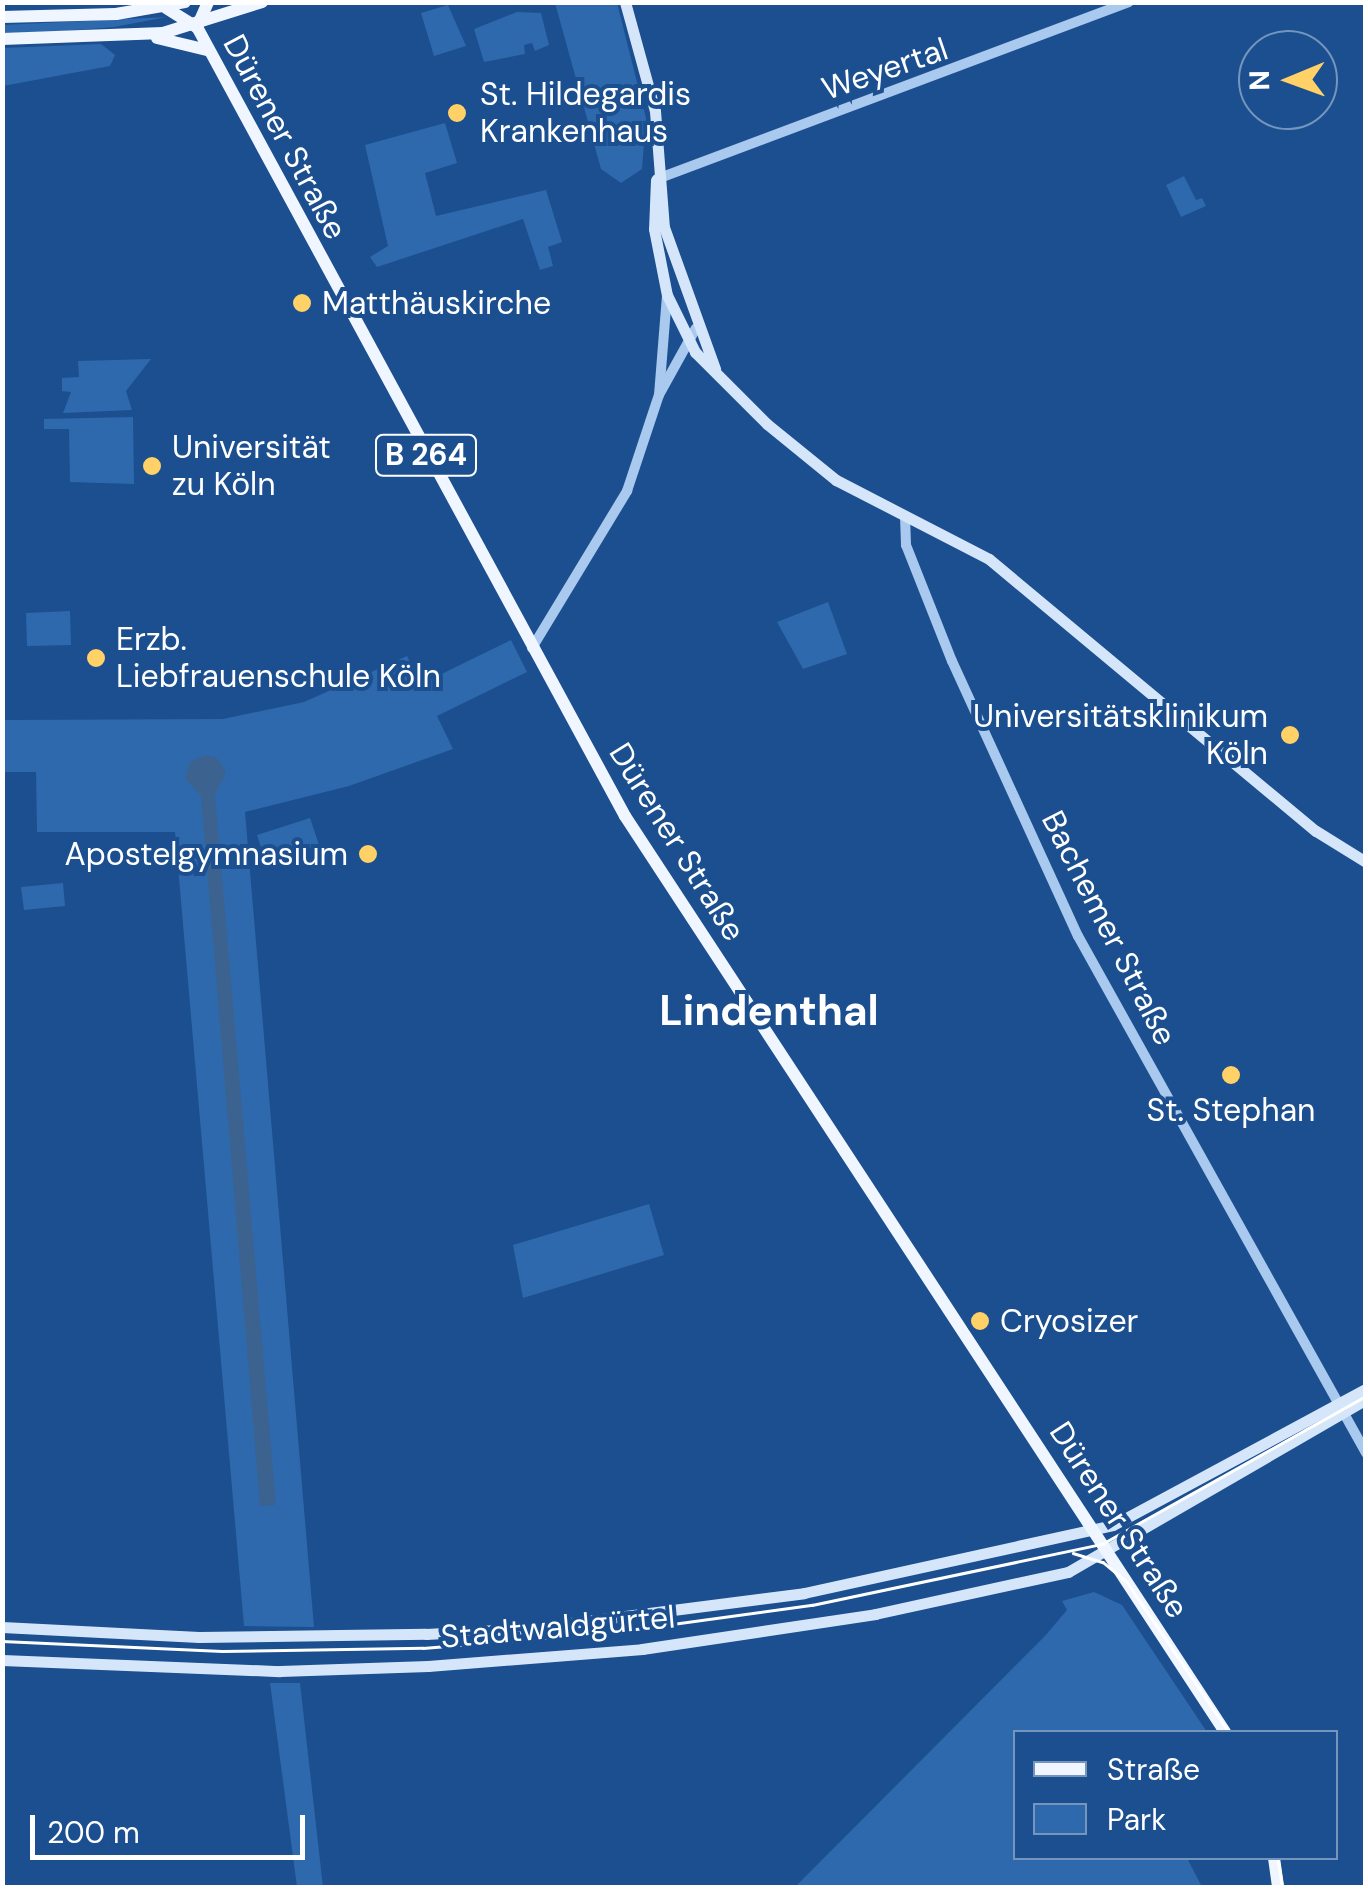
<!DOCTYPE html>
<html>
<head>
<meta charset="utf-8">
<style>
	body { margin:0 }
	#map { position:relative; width:1368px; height:1890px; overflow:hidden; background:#1b4f8f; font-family:"DM Sans",sans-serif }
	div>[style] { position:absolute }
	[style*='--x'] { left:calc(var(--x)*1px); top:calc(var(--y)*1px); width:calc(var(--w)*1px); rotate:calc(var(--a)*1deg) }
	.green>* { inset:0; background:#2e69ad }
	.water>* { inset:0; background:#3c6290 }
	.tertiary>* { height:10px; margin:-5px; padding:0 5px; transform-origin:5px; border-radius:5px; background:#a9c9ee }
	.secondary>* { height:11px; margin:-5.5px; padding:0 5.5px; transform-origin:5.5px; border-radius:5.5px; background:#d6e6fa }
	.primary>* { height:12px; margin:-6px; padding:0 6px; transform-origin:6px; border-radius:6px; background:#f0f6ff }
	.tram>* { height:2.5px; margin:-1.25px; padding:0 1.25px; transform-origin:1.25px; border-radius:1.25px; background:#fff }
	.dots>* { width:28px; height:28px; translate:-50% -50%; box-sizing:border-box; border:5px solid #1b4f8f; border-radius:50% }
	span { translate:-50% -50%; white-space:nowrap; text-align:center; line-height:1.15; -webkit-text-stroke:8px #1b4f8f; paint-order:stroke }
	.shield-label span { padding:2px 8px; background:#1b4f8f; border:2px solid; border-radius:8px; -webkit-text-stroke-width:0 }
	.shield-label { font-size:30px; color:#fff; font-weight:700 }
	.street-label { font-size:32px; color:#fff }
	.poi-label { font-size:32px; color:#fff }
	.left { translate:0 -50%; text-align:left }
	.right { translate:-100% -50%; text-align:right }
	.district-label { font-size:42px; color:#fff; font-weight:700 }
	.frame { position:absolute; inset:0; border:5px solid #fff; pointer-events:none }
	.legend { position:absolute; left:1013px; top:1730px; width:325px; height:130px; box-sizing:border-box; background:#1b4f8f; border:2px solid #7695bc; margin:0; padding:12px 18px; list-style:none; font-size:30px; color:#fff }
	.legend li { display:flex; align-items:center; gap:20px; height:50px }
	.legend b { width:50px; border:2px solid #7695bc }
	.north { position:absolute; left:1238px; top:30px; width:100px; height:100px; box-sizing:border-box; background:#1b4f8f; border:2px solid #7695bc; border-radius:50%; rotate:269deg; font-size:28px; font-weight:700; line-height:40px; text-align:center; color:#fff }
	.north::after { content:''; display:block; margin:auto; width:35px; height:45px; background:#ffd166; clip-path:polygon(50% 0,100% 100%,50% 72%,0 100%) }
	.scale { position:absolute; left:30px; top:1815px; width:275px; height:45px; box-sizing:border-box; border:5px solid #fff; border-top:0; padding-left:12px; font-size:30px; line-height:35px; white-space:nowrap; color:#fff; -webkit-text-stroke:8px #1b4f8f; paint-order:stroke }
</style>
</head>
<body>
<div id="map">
	<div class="green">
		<i style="clip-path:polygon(555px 3px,617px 3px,646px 118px,642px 169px,621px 183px,601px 169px)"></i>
		<i style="clip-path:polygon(448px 5px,466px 46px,434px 56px,421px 13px)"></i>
		<i style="clip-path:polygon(517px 12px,541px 13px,549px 45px,535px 51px,532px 43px,524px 45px,525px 54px,484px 62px,474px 29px)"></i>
		<i style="clip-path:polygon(167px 17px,114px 27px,3px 36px,2px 25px)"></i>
		<i style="clip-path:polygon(101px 44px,115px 55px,110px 66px,3px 86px,3px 48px)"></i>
		<i style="clip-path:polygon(445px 123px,457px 163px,425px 173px,436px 216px,546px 190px,562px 242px,548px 247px,553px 266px,540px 270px,523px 219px,377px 267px,370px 257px,388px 246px,365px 145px)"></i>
		<i style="clip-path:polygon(1184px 176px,1196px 200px,1202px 198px,1206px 206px,1181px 217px,1166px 185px)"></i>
		<i style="clip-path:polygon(151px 359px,126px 391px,132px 410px,63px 413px,71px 392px,62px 391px,62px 378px,79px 377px,78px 361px)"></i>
		<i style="clip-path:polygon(133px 417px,134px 484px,70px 482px,69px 429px,44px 429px,44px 419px)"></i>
		<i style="clip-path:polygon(828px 602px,847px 654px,803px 669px,777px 622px)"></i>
		<i style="clip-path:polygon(70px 611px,71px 645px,27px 646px,26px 613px)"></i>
		<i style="clip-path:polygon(511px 640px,527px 672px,437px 716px,453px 749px,349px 786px,245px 812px,314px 1627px,244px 1626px,175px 832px,37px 832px,36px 772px,3px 772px,2px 720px,223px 719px,304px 702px,407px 656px,421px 684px)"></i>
		<i style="clip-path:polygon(310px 818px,319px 845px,266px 863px,257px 835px)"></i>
		<i style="clip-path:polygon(63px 883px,65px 906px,24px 910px,21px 887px)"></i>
		<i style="clip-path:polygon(649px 1204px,664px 1255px,523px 1298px,513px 1245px)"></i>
		<i style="clip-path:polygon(1094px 1592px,1122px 1605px,1207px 1732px,1016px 1732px,1016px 1858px,1187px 1858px,1202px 1887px,795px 1887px,1045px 1636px,1067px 1610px,1062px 1601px)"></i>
		<i style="clip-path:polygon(270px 1683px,300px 1683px,323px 1887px,297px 1887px)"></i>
	</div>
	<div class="water">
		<i style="clip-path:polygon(205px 755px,217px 758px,226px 772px,215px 795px,276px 1505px,260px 1506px,201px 796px,185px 778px,190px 762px)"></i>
	</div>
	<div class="tertiary">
		<i style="--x:657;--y:179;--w:504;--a:-20.56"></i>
		<i style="--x:660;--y:393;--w:74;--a:-61"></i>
		<i style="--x:905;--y:516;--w:29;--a:88"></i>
		<i style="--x:906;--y:545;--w:125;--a:68.4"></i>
		<i style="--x:952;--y:661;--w:302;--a:65.4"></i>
		<i style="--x:1078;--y:936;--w:592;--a:60.88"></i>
		<i style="--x:532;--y:648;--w:184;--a:-58.8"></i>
		<i style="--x:627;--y:491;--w:101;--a:-71.6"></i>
		<i style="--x:659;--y:395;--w:99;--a:-85.4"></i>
	</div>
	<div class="secondary">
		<i style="--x:625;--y:2;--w:113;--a:74.6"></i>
		<i style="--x:655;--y:111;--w:116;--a:85.6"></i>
		<i style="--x:664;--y:227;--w:151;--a:70.2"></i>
		<i style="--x:656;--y:180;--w:49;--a:92.3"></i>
		<i style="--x:654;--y:229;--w:67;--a:78.9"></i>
		<i style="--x:667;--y:295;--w:64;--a:63.8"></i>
		<i style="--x:695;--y:352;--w:102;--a:45"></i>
		<i style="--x:767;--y:424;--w:89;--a:39.1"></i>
		<i style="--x:836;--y:480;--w:172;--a:27.3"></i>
		<i style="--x:989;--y:559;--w:425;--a:39.8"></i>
		<i style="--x:1316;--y:831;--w:59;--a:31.8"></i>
		<i style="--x:2;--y:1627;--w:197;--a:2.9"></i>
		<i style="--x:199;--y:1637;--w:227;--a:-0.8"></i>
		<i style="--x:426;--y:1634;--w:106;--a:-3.2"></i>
		<i style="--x:532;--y:1628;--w:274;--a:-7.3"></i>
		<i style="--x:804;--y:1593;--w:316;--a:-12.4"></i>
		<i style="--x:1113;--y:1525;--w:287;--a:-28.3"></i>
		<i style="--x:2;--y:1660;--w:278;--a:2.3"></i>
		<i style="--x:280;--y:1671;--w:148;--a:-1.9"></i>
		<i style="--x:428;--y:1666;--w:215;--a:-4.5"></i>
		<i style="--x:642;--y:1649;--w:236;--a:-8.5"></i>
		<i style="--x:875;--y:1614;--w:198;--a:-12.3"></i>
		<i style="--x:1068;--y:1572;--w:345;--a:-30.1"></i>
	</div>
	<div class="primary">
		<i style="--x:166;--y:8;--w:36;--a:32"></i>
		<i style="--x:197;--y:27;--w:898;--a:61.52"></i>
		<i style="--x:625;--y:816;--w:1095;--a:56.77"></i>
		<i style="--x:2;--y:17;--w:114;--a:-1.5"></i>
		<i style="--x:116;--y:14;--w:70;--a:-9.9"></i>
		<i style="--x:197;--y:27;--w:27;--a:-66"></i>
		<i style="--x:157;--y:38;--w:51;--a:13.5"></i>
		<i style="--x:2;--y:39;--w:161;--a:-2.1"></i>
		<i style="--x:163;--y:33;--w:104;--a:-17.4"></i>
		<i style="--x:1274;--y:1858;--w:30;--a:82"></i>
	</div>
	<div class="tram">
		<i style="--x:1073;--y:1553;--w:31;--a:17"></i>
		<i style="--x:1103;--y:1562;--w:31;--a:40"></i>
		<i style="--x:1127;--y:1582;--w:181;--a:55.8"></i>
		<i style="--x:2;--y:1641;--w:220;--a:2.6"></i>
		<i style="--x:222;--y:1651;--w:201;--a:-0.9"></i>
		<i style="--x:423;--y:1648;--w:185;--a:-4.7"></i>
		<i style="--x:607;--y:1633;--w:207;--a:-7.8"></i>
		<i style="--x:812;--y:1605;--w:296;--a:-11.9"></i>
		<i style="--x:1102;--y:1544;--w:303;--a:-29.3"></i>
		<i style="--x:1278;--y:1858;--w:30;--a:81"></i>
	</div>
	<div class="dots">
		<i style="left:457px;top:113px;background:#ffd166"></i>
		<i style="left:302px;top:303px;background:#ffd166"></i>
		<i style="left:152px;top:466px;background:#ffd166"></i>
		<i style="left:96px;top:658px;background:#ffd166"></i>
		<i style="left:1290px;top:735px;background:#ffd166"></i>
		<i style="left:368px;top:854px;background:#ffd166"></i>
		<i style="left:1231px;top:1075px;background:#ffd166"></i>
		<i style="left:980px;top:1321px;background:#ffd166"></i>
	</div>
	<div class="shield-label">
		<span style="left:426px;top:455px">B 264</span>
	</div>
	<div class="street-label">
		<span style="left:885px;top:69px;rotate:-19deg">Weyertal</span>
		<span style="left:285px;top:137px;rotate:62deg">Dürener Straße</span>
		<span style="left:677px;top:842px;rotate:58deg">Dürener Straße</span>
		<span style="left:1109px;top:928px;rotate:63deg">Bachemer Straße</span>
		<span style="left:1119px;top:1520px;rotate:57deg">Dürener Straße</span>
		<span style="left:558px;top:1627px;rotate:-5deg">Stadtwaldgürtel</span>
	</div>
	<div class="poi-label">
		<span class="left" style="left:480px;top:113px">St. Hildegardis<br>Krankenhaus</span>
		<span class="left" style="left:322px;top:303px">Matthäuskirche</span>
		<span class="left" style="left:172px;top:466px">Universität<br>zu Köln</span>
		<span class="left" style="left:116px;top:658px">Erzb.<br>Liebfrauenschule Köln</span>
		<span class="right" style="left:1268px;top:735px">Universitätsklinikum<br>Köln</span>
		<span class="right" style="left:348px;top:854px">Apostelgymnasium</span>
		<span style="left:1231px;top:1110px">St. Stephan</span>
		<span class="left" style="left:1000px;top:1321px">Cryosizer</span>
	</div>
	<div class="district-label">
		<span style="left:769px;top:1011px">Lindenthal</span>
	</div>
	<div class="frame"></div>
	<ul class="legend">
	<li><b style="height:12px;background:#f0f6ff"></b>Straße</li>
	<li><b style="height:28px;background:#2e69ad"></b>Park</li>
	</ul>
	<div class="north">N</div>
	<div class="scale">200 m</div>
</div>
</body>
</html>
